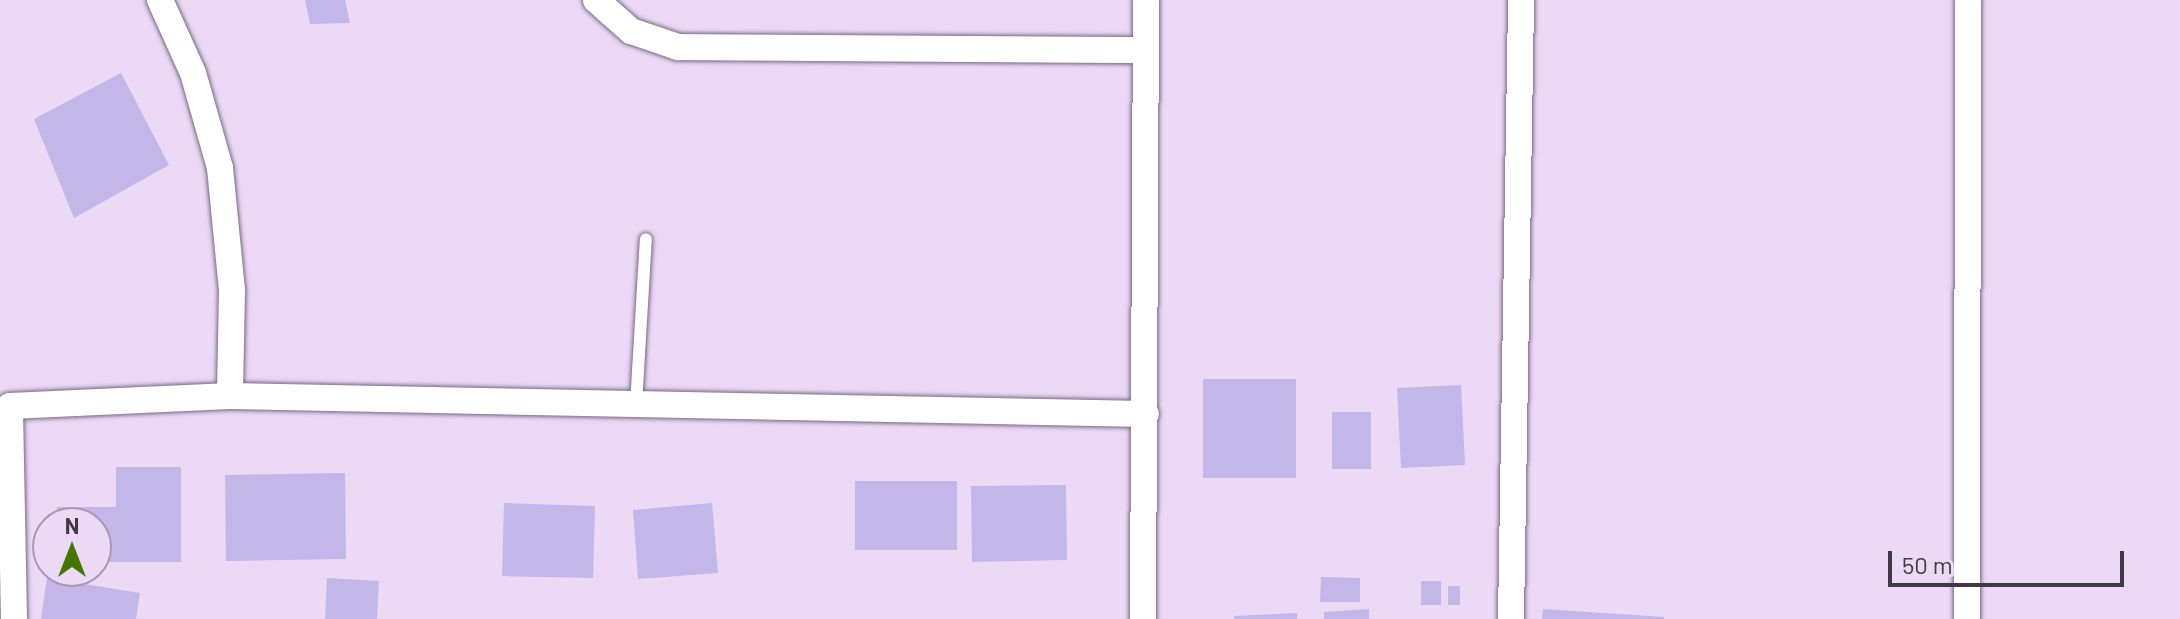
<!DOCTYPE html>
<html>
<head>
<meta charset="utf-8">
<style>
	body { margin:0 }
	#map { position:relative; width:2180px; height:619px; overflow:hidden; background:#ecd9f6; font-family:Barlow,sans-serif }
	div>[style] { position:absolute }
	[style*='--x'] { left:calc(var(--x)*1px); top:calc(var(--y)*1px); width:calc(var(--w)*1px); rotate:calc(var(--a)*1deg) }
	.building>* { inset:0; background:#c3b6e9 }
	.roads { filter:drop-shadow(0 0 2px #796983) drop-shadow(0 0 2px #796983) }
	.service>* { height:12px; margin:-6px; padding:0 6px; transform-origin:6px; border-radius:6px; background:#fff }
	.minor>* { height:26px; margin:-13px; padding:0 13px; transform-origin:13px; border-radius:13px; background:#fff }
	span { translate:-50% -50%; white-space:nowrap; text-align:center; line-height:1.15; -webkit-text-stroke:8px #ecd9f6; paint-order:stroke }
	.north { position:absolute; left:32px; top:507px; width:80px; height:80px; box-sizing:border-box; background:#ecd9f6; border:2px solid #a799af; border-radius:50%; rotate:0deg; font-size:22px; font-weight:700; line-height:32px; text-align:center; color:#403844 }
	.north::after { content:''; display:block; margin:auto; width:28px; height:36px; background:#457600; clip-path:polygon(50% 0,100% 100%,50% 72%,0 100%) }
	.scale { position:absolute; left:1888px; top:551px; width:236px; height:36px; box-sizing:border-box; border:4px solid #403844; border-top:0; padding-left:10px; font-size:24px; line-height:28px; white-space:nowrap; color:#403844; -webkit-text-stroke:6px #ecd9f6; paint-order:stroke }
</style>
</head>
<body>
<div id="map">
	<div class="building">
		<i style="clip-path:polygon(305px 0,345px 0,350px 23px,310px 24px)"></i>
		<i style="clip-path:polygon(121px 73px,169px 165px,74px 218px,34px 119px)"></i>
		<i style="clip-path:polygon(1203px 379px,1296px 379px,1296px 478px,1203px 478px)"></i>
		<i style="clip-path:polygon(1461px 385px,1465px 465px,1401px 468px,1397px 388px)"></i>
		<i style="clip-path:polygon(1332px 412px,1371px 412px,1371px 469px,1332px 469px)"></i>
		<i style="clip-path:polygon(116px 467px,181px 467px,181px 562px,96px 562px,96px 523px,57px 523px,57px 507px,116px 507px)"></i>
		<i style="clip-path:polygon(345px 473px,346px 559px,226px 561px,225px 475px)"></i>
		<i style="clip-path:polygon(855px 481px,957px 481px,957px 550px,855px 550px)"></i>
		<i style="clip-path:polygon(1066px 485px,1067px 560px,972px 562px,971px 486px)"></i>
		<i style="clip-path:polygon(504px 503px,595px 506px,593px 578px,502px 576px)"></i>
		<i style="clip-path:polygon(712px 503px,718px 573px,638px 579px,633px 510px)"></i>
		<i style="clip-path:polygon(1321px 577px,1360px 578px,1360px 602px,1320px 602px)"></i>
		<i style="clip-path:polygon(47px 578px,140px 593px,136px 619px,41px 619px)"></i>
		<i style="clip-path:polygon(327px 578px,379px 581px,377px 619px,325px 619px)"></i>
		<i style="clip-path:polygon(1421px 581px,1441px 581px,1441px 605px,1421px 605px)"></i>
		<i style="clip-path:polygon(1448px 586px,1460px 586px,1460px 605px,1448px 605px)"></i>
		<i style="clip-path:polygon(1369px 609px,1369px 619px,1324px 619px,1324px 612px)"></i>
		<i style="clip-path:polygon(1543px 609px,1664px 617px,1664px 619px,1542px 619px)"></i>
		<i style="clip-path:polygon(1297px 613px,1297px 619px,1234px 619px,1234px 616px)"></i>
	</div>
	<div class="roads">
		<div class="service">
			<i style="--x:636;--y:405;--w:166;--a:-86.6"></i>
		</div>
		<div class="minor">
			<i style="--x:160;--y:0;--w:80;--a:65.7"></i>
			<i style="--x:193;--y:73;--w:99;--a:74.1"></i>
			<i style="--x:220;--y:168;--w:123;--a:84.4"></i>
			<i style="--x:232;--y:290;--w:106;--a:91.1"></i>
			<i style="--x:596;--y:0;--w:47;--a:41.5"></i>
			<i style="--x:631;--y:31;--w:50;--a:18.8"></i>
			<i style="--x:678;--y:47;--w:467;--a:0.4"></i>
			<i style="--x:14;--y:619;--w:213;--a:-91.1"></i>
			<i style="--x:10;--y:406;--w:220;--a:-2.6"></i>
			<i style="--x:230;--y:396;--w:916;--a:1.13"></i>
			<i style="--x:1143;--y:619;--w:619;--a:-89.72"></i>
			<i style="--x:1511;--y:619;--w:619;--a:-89.07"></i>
			<i style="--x:1967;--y:619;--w:619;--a:-89.91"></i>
		</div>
	</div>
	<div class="north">N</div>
	<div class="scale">50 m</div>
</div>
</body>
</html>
